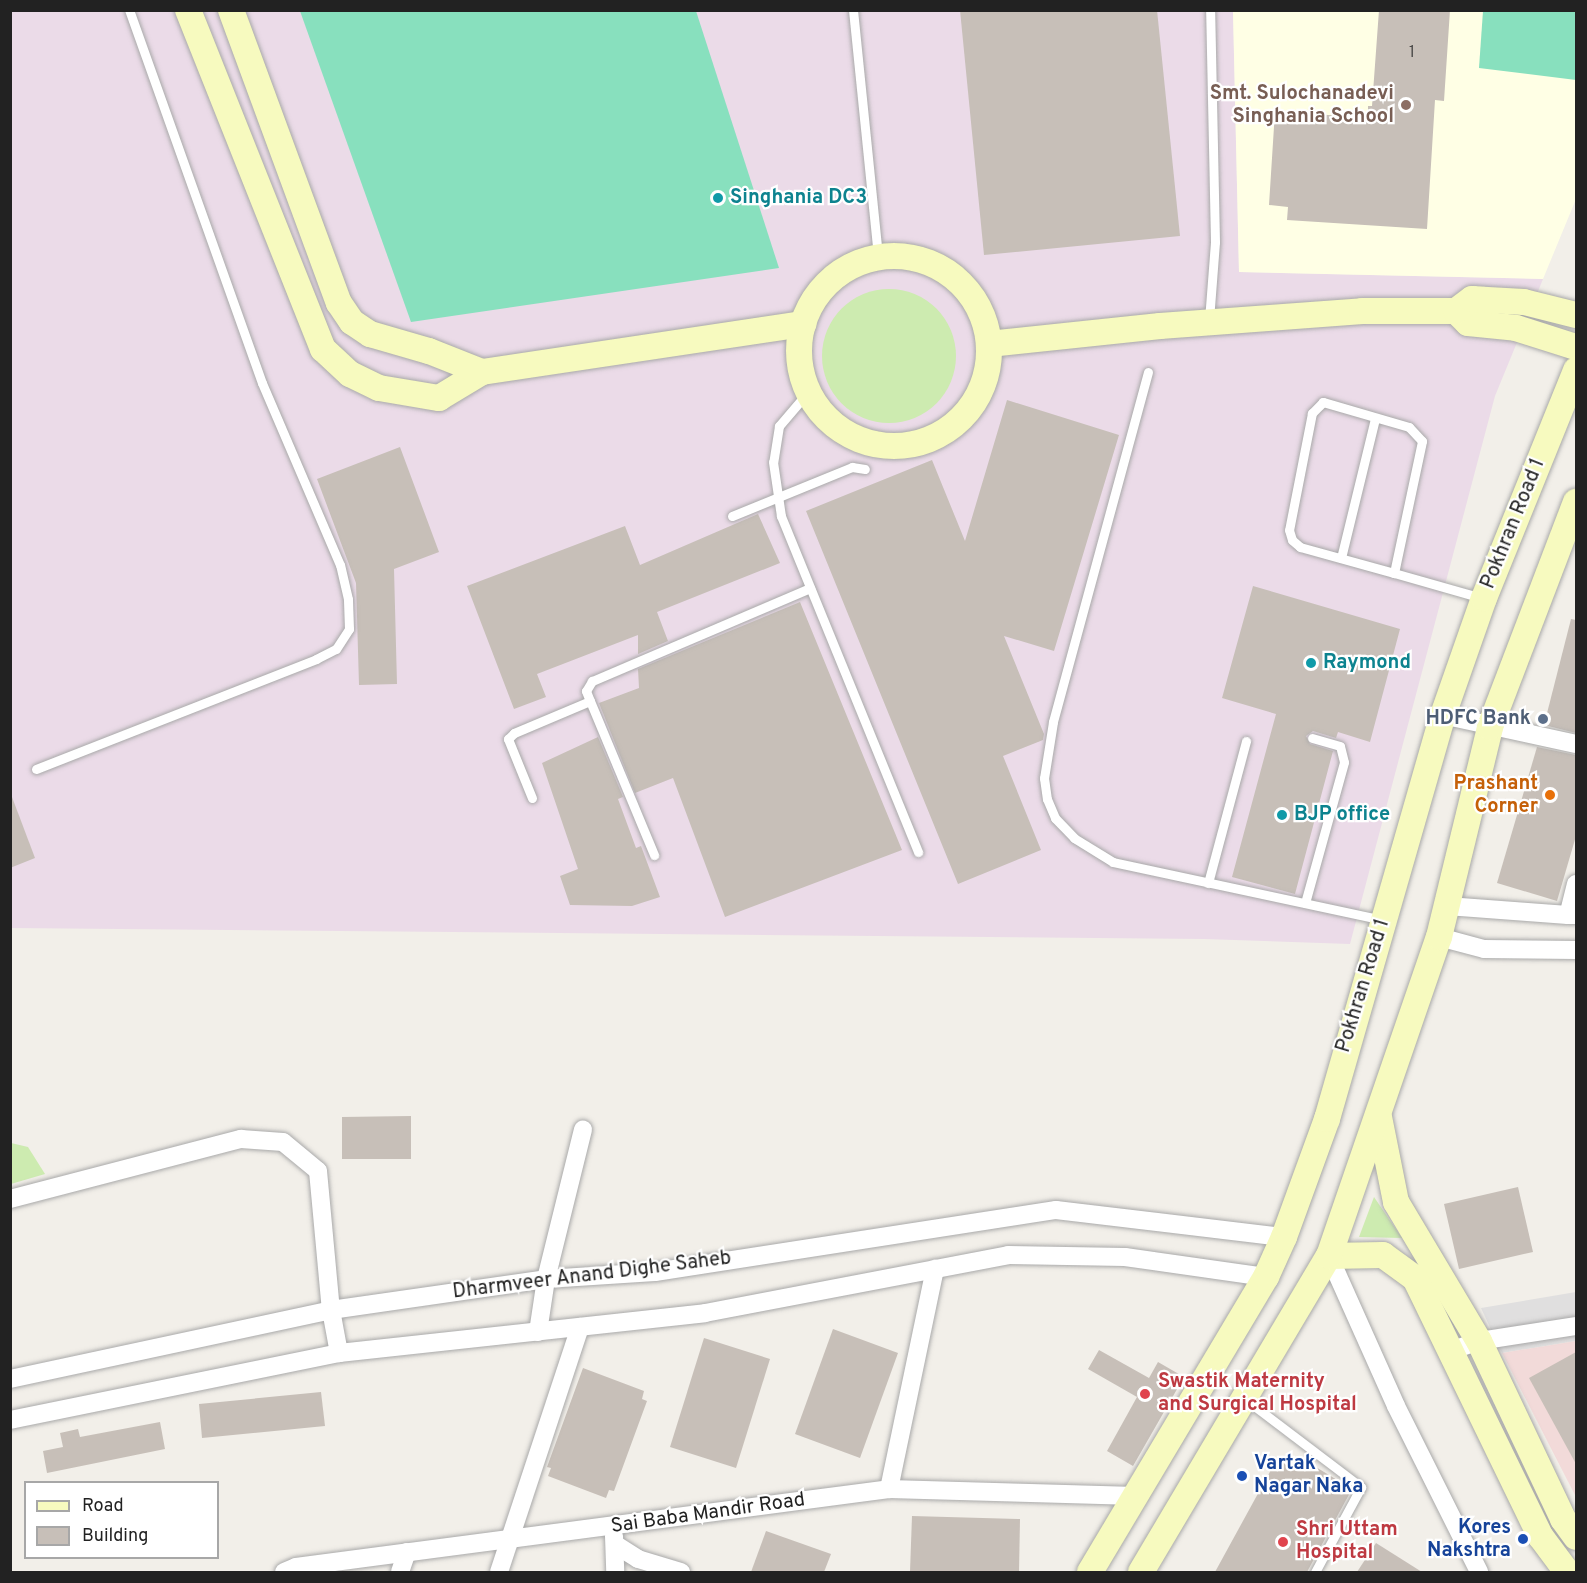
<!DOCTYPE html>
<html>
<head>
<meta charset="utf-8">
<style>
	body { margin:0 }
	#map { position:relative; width:1587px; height:1583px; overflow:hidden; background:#f2efe9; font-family:Overpass,sans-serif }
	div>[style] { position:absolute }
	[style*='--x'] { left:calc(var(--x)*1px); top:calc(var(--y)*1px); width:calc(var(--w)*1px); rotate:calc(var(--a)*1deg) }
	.residential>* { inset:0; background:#e0dfdf }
	.commercial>* { inset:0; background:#f2dad9 }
	.industrial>* { inset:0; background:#ebdbe8 }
	.education>* { inset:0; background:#ffffe5 }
	.grass>* { inset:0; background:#cdebb0 }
	.round { border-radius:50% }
	.pitch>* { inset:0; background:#88e0be }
	.building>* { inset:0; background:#c7bfb8 }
	.roads { filter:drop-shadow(0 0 2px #a9a9a9) drop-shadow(0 0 2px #a9a9a9) }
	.lane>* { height:9px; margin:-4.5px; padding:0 4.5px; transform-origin:4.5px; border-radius:4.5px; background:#fff }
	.street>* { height:18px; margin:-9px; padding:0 9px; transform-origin:9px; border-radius:9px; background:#fff }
	.secondary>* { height:26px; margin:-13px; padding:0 13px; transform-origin:13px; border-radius:13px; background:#f7fabf }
	.secondary>.ring { margin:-13px; padding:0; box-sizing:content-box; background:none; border:26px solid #f7fabf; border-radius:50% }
	.dots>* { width:16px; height:16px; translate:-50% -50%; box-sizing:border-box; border:3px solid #fff; border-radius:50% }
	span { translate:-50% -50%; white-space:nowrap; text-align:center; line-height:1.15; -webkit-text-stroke:4.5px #fff; paint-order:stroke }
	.number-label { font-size:16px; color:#4b4948 }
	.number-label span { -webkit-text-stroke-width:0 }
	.education-label { font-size:20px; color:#785e54; font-weight:700 }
	.right { translate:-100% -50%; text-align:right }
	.culture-label { font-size:20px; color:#0d838f; font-weight:700 }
	.left { translate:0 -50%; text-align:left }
	.street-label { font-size:20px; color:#222 }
	.service-label { font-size:20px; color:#4e5e75; font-weight:700 }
	.food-label { font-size:20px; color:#c56008; font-weight:700 }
	.health-label { font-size:20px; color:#be3a42; font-weight:700 }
	.transit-label { font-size:20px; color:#164399; font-weight:700 }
	.frame { position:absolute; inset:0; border:12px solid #222; pointer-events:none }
	.legend { position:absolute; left:24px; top:1481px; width:195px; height:78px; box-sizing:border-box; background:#fff; border:2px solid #a7a7a7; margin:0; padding:8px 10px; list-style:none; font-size:18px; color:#222 }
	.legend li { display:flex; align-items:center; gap:12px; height:30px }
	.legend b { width:30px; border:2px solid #a7a7a7 }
</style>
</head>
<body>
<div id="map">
	<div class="residential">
		<i style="clip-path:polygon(1576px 1292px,1576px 1341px,1502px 1353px,1481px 1308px)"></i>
	</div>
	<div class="commercial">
		<i style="clip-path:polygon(1576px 1341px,1576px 1497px,1502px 1353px)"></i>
	</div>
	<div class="industrial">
		<i style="clip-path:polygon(11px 11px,1233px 11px,1239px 272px,1543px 279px,1495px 396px,1350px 944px,1204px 939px,11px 928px)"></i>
	</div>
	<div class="education">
		<i style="clip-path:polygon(1233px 11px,1576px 11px,1576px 199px,1543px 279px,1239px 272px)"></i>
	</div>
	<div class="grass">
		<i class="round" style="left:822px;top:289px;width:134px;height:134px"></i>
		<i style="clip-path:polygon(11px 1143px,28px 1147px,45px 1174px,11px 1184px)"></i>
		<i style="clip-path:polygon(1374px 1197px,1402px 1238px,1359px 1237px)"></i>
	</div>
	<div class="pitch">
		<i style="clip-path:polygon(300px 11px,696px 11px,779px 268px,411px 322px)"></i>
		<i style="clip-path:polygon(1483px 11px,1576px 11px,1576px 80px,1479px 68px)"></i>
	</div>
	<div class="building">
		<i style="clip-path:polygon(960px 10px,1157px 10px,1180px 236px,984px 255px)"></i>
		<i style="clip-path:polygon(1379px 10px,1450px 10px,1444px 101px,1435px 100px,1427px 229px,1287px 220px,1288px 207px,1269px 205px,1275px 111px,1368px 118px,1368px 106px,1372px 106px)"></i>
		<i style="clip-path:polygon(1007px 400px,1119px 435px,1054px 651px,1004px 636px,1044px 734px,1043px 740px,1003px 756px,1041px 850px,958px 884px,806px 511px,932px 460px,965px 541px)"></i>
		<i style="clip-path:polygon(400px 447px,439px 552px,394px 569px,397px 684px,359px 685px,356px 583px,317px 479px)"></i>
		<i style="clip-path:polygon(758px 514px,780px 563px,657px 612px,668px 641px,638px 654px,638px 635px,537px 674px,546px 697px,514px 709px,467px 586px,625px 526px,640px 565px)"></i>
		<i style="clip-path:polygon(1253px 586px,1400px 629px,1370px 742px,1338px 732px,1336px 738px,1313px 731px,1306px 736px,1310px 744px,1333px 751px,1295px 894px,1232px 877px,1276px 714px,1222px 698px)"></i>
		<i style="clip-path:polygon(800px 602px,902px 850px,725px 917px,673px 778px,635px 793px,599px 703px,639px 688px,638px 669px)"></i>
		<i style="clip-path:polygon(1571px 619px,1576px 620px,1576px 733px,1544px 725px)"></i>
		<i style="clip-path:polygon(598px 737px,623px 797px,618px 799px,636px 848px,641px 846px,660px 897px,632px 906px,570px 905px,560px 876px,578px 869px,542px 763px)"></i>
		<i style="clip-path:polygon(1537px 747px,1576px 755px,1576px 836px,1557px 901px,1497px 883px)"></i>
		<i style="clip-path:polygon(12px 797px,35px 858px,10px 868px,10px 798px)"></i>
		<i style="clip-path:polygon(411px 1116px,411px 1159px,342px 1159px,342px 1117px)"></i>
		<i style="clip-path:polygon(1518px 1187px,1533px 1252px,1459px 1269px,1444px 1204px)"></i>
		<i style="clip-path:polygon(833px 1329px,898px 1353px,860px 1458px,795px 1434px)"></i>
		<i style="clip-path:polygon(704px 1338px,770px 1359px,736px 1468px,670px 1447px)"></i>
		<i style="clip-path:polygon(1099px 1350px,1149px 1378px,1158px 1362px,1184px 1377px,1133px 1466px,1107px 1451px,1137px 1397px,1088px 1369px)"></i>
		<i style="clip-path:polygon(1576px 1352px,1576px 1464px,1529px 1378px)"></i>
		<i style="clip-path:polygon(583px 1368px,644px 1391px,642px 1399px,647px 1401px,614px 1491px,609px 1490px,606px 1498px,548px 1476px,551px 1468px,547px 1467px)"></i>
		<i style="clip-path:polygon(321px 1392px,325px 1426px,202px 1438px,199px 1404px)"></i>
		<i style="clip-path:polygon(160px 1422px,165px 1449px,47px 1473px,43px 1451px,63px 1447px,60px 1433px,78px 1429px,80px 1437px)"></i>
		<i style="clip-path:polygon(1278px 1457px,1296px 1467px,1301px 1458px,1352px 1489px,1307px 1572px,1215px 1572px)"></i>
		<i style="clip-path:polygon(912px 1516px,1020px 1519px,1019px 1572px,910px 1572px)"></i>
		<i style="clip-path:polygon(766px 1531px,831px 1554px,824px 1572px,751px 1572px)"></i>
		<i style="clip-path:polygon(1376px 1543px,1422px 1572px,1357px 1572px)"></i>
	</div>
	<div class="roads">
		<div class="lane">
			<i style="--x:853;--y:10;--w:248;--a:84.2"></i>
			<i style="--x:1209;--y:320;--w:78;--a:-85.6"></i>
			<i style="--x:1215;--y:242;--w:232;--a:-91.2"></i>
			<i style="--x:1148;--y:372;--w:363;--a:105.2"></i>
			<i style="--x:1053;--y:722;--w:57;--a:99.1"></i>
			<i style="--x:1044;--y:778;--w:21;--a:82"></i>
			<i style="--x:1047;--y:799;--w:21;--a:67"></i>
			<i style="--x:1055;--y:818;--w:28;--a:46"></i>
			<i style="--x:1074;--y:838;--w:46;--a:31.6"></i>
			<i style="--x:1113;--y:862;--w:276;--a:12.1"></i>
			<i style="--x:808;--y:392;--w:45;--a:130.5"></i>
			<i style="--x:779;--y:426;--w:36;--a:99"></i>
			<i style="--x:773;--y:462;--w:55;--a:81.6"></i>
			<i style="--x:781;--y:516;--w:363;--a:67.8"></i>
			<i style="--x:732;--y:516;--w:130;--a:-22.2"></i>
			<i style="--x:852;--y:467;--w:13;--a:9"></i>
			<i style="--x:1341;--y:558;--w:144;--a:-76.3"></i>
			<i style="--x:1394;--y:573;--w:135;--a:-78"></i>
			<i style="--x:1422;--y:441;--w:19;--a:-133"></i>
			<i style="--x:1409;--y:427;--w:90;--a:-163.8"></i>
			<i style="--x:1323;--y:402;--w:16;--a:135"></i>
			<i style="--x:1312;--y:413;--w:119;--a:101.1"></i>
			<i style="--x:1289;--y:530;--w:10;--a:73"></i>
			<i style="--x:1292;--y:540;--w:11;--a:41"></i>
			<i style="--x:1300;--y:547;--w:98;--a:15.5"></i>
			<i style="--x:1394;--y:573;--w:91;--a:15.9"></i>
			<i style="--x:590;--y:701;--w:167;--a:67.4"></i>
			<i style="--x:36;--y:769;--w:301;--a:-21.4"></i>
			<i style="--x:316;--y:659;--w:22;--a:-27"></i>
			<i style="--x:336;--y:649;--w:24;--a:-57"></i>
			<i style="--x:349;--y:629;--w:30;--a:-92"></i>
			<i style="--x:348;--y:599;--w:35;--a:-103"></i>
			<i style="--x:340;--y:565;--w:198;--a:-113.2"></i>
			<i style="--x:262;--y:383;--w:396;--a:-109.6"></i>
			<i style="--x:532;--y:798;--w:64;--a:-112.1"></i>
			<i style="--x:508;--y:739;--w:8;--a:-45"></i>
			<i style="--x:514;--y:733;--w:82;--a:-22.8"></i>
			<i style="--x:590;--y:701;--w:11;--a:-112"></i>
			<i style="--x:586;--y:691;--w:12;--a:-59"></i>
			<i style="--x:592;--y:681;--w:237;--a:-23.1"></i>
			<i style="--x:1208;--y:883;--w:147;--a:-75"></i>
			<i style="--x:1305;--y:903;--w:146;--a:-74.5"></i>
			<i style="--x:1344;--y:762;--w:16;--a:-104"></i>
			<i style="--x:1340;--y:746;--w:29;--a:-164"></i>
			<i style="--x:1245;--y:1399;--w:146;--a:37.2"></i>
			<i style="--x:1361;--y:1487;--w:97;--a:118.4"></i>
		</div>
		<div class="street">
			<i style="--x:1443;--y:715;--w:136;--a:12.3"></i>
			<i style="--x:1576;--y:884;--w:32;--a:104"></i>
			<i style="--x:1568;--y:915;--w:8;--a:0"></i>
			<i style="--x:1447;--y:906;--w:121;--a:4.3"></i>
			<i style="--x:1439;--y:937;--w:47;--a:14.9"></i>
			<i style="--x:1484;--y:949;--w:92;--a:0.6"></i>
			<i style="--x:10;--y:1199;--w:239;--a:-14.6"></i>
			<i style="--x:241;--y:1139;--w:42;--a:4.1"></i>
			<i style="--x:283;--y:1142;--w:45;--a:39.6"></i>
			<i style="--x:318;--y:1171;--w:140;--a:84.7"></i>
			<i style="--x:331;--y:1310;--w:44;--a:79.5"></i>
			<i style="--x:1329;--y:1256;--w:164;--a:65.9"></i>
			<i style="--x:1396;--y:1406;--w:186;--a:63.4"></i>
			<i style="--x:538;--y:1332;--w:54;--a:-81.4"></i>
			<i style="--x:546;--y:1279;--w:154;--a:-76.1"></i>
			<i style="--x:1450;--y:1351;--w:31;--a:-19"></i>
			<i style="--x:1479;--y:1341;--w:98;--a:-8.8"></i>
			<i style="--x:10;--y:1379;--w:328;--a:-12.1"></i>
			<i style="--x:331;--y:1310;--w:217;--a:-8.2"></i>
			<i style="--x:546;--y:1279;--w:109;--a:-3.7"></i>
			<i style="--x:655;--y:1272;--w:406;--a:-8.8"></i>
			<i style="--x:1056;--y:1210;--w:230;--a:6.8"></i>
			<i style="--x:10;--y:1420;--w:336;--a:-11.5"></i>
			<i style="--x:339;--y:1353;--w:368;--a:-6.2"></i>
			<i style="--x:705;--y:1313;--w:309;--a:-10.8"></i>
			<i style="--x:1008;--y:1255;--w:117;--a:1"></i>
			<i style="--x:1125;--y:1257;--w:142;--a:8.1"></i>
			<i style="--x:889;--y:1489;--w:225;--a:-78.2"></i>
			<i style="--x:614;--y:1536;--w:36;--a:88"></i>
			<i style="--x:616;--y:1545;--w:26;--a:32"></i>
			<i style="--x:638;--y:1559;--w:45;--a:16.8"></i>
			<i style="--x:284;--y:1572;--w:13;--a:-23"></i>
			<i style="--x:296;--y:1567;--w:598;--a:-7.49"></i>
			<i style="--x:889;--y:1489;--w:247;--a:1.6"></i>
			<i style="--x:400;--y:1572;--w:21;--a:-71"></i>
			<i style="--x:499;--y:1572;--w:258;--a:-71.7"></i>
		</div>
		<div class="secondary">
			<i style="--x:188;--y:10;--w:365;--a:68.3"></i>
			<i style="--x:323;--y:349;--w:37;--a:43"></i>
			<i style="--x:350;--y:374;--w:32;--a:26"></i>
			<i style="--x:379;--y:388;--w:61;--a:9.5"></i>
			<i style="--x:439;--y:398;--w:50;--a:-31.2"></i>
			<i style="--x:482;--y:372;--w:325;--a:-8.5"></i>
			<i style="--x:231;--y:10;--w:312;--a:69.8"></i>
			<i style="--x:339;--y:303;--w:23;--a:56"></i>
			<i style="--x:352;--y:322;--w:22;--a:34"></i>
			<i style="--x:370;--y:334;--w:61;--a:16.1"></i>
			<i style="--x:429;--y:351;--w:57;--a:21.6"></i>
			<i class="ring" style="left:799px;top:256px;width:164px;height:164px"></i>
			<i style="--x:1456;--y:311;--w:17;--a:45"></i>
			<i style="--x:1468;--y:323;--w:48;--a:5.9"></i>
			<i style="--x:1516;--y:328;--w:63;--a:17.6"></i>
			<i style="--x:989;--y:344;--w:172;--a:-6"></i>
			<i style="--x:1160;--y:326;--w:203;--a:-4.2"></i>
			<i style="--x:1362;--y:311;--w:94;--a:0"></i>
			<i style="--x:1456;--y:311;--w:20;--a:-37"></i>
			<i style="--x:1472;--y:299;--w:52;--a:3.3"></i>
			<i style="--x:1524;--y:302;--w:54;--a:14"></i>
			<i style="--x:1379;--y:1117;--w:87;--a:78.7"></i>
			<i style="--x:1396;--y:1202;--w:162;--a:59.2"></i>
			<i style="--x:1479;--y:1341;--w:197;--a:64.7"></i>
			<i style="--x:1563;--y:1519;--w:22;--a:54"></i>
			<i style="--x:1329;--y:1256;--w:54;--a:-1.1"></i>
			<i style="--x:1383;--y:1255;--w:39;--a:36"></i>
			<i style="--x:1415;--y:1278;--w:288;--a:64.1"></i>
			<i style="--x:1541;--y:1537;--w:44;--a:53.4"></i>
			<i style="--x:1090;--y:1572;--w:344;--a:-59.2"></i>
			<i style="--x:1266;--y:1277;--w:44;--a:-65.8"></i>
			<i style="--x:1284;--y:1237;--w:126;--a:-70"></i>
			<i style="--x:1327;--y:1119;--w:420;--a:-74"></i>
			<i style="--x:1443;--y:715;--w:124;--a:-70.7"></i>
			<i style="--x:1484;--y:598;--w:246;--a:-68"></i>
			<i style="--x:1141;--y:1572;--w:368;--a:-59.3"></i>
			<i style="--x:1329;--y:1256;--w:337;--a:-71"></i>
			<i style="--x:1439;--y:937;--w:216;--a:-76.3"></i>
			<i style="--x:1490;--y:727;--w:241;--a:-69.1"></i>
		</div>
	</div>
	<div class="dots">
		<i style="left:1406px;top:105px;background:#8d6e63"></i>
		<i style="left:718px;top:198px;background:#0f9aa8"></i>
		<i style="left:1311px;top:663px;background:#0f9aa8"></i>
		<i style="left:1543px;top:719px;background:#5c6f8a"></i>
		<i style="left:1550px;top:795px;background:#e8710a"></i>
		<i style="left:1282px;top:815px;background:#0f9aa8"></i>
		<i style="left:1145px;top:1394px;background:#e0444e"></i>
		<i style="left:1242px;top:1476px;background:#1a4fb4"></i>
		<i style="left:1523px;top:1539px;background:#1a4fb4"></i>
		<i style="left:1283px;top:1542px;background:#e0444e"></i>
	</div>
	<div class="number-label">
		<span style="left:1412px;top:53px">1</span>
	</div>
	<div class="education-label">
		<span class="right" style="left:1394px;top:106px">Smt. Sulochanadevi<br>Singhania School</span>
	</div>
	<div class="culture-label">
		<span class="left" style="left:730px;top:198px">Singhania DC3</span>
		<span class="left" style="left:1323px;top:663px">Raymond</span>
		<span class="left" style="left:1294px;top:815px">BJP office</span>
	</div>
	<div class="street-label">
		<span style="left:1514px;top:524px;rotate:-68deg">Pokhran Road 1</span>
		<span style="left:1364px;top:986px;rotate:-73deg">Pokhran Road 1</span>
		<span style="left:592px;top:1276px;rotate:-7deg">Dharmveer Anand Dighe Saheb</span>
		<span style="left:708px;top:1514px;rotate:-8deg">Sai Baba Mandir Road</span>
	</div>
	<div class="service-label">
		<span class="right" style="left:1531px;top:719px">HDFC Bank</span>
	</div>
	<div class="food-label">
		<span class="right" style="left:1538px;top:796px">Prashant<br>Corner</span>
	</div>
	<div class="health-label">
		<span class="left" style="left:1158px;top:1394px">Swastik Maternity<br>and Surgical Hospital</span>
		<span class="left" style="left:1296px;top:1542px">Shri Uttam<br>Hospital</span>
	</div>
	<div class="transit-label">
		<span class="left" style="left:1254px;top:1476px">Vartak<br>Nagar Naka</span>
		<span class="right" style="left:1511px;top:1540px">Kores<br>Nakshtra</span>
	</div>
	<div class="frame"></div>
	<ul class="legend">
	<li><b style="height:8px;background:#f7fabf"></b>Road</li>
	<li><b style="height:16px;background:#c7bfb8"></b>Building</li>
	</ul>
</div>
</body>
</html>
